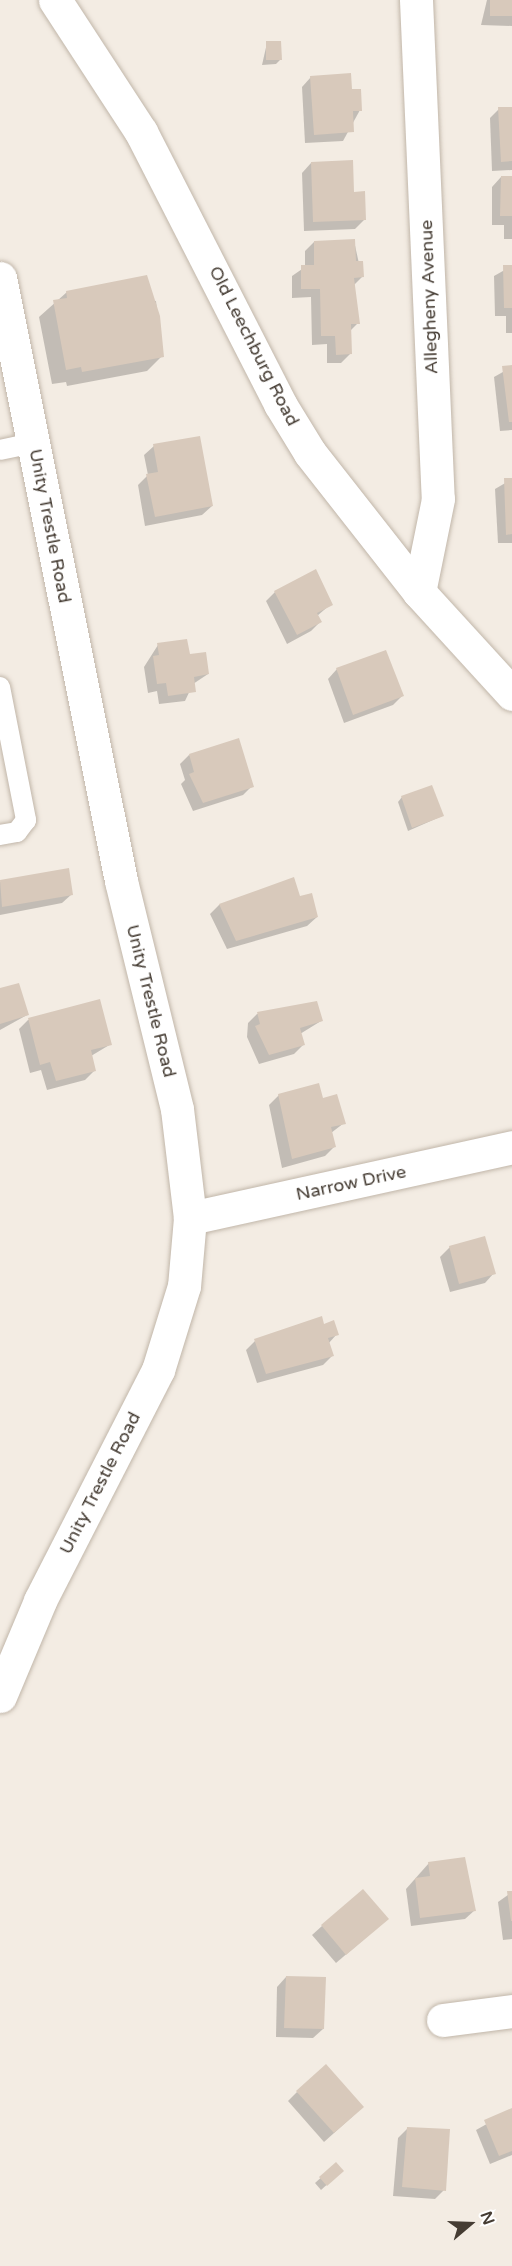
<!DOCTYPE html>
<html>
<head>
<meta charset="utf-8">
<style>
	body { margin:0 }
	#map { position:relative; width:512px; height:2266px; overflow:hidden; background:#f3ece3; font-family:"Varela Round",sans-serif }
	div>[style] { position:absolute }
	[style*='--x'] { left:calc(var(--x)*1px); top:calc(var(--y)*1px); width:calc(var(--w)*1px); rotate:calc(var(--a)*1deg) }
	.shadow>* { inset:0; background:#0003 }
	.building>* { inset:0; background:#d8c9bb }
	.roads { filter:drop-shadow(0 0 2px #c1b6a9) drop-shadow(0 0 2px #c1b6a9) }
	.service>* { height:20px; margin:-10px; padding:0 10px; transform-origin:10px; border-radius:10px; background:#fff }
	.minor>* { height:33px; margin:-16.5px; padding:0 16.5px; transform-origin:16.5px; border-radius:16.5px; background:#fff }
	.tertiary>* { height:33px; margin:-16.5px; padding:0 16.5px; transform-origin:16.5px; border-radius:16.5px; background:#fff }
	span { translate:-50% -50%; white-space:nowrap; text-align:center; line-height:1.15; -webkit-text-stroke:6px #fff; paint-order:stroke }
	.street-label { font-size:18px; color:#453c33 }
	.north { position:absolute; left:440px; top:2194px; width:60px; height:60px; -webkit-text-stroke:4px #fff; paint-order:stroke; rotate:71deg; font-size:16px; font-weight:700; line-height:24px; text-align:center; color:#453c33 }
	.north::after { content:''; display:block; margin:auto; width:21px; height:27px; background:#453c33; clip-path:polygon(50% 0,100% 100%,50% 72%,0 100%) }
</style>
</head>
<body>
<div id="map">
	<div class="shadow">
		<i style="clip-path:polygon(487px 0,512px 0,512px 26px,481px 25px)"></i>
		<i style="clip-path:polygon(267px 43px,280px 60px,276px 64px,262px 65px)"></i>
		<i style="clip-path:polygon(311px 77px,350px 91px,360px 110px,343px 141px,305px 143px,302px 87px)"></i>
		<i style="clip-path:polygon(512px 108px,512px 170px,492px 171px,490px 118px,499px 109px)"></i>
		<i style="clip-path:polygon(311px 163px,353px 193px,364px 220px,355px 229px,304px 231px,302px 173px)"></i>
		<i style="clip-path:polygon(501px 177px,512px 177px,512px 239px,504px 239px,504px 225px,492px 225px,492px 187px)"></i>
		<i style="clip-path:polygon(354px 241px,362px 277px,354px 285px,358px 323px,350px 331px,351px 353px,341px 363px,327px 363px,327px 344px,312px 345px,311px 297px,292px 298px,292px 276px,305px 267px,305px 251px,314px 242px)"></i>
		<i style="clip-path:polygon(512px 266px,512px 333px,506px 333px,506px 316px,495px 316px,494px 276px)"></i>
		<i style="clip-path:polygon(67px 292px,156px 301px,162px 356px,147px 371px,67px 386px,66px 382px,52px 384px,39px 317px)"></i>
		<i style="clip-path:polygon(512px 367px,512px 430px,500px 431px,494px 377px)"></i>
		<i style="clip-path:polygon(154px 446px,212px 506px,202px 515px,145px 526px,138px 485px,148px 475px,144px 455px)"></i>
		<i style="clip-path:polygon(512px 479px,512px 543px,498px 543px,495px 489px)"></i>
		<i style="clip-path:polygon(275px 592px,331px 604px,317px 616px,320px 622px,311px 631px,287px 644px,266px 601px)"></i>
		<i style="clip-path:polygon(158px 645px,188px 656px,208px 674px,193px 684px,185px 701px,159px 704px,157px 691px,148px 693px,144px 667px)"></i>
		<i style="clip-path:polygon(337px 669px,402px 696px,393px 705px,344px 723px,328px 679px)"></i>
		<i style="clip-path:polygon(189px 755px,252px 786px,243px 795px,193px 811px,181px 784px,185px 780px,180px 764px)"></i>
		<i style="clip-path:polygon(402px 797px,442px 816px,408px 831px,398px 802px)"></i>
		<i style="clip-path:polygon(68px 870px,72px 894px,62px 903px,0 915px,0 882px)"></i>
		<i style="clip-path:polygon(294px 879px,299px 897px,317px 917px,307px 926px,227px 949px,210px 914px,219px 905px)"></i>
		<i style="clip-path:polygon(0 990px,27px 1015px,0 1030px)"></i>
		<i style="clip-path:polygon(99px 1001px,111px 1044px,91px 1056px,95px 1070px,85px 1080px,47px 1090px,41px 1070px,30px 1073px,19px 1029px,28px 1020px)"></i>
		<i style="clip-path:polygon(316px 1003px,321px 1021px,300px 1034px,303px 1045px,294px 1054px,259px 1064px,247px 1037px,248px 1023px,257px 1014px)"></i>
		<i style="clip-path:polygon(279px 1095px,322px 1100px,344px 1123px,331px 1133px,335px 1146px,325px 1156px,282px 1168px,269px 1105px)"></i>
		<i style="clip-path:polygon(450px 1247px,494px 1273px,485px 1283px,450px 1292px,440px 1257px)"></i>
		<i style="clip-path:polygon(323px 1326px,337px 1334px,328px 1344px,332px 1356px,323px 1365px,257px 1383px,246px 1350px,255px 1341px)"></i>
		<i style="clip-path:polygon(429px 1863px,475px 1910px,465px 1919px,411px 1926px,406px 1889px)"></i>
		<i style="clip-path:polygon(512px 1892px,512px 1939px,503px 1940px,498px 1902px)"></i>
		<i style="clip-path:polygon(322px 1926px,377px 1928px,336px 1963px,312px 1935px)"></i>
		<i style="clip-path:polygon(286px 1977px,323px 2029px,313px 2038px,276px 2037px,277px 1987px)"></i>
		<i style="clip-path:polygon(297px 2092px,353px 2116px,324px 2142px,288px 2101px)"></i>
		<i style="clip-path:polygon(512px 2110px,512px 2155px,490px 2164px,476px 2130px)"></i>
		<i style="clip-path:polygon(407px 2129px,444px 2190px,435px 2199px,393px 2196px,398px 2138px)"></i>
		<i style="clip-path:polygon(336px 2164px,342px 2171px,321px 2190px,315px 2183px)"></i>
	</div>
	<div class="building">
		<i style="clip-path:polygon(490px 0,512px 0,512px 16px,490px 16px)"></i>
		<i style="clip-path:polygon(266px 41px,281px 41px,282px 60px,266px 60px)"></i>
		<i style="clip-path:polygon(351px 73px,352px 89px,361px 89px,362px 111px,353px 111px,354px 132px,314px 135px,310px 76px)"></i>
		<i style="clip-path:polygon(498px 107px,512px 107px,512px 161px,501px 162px)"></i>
		<i style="clip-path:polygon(353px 160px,354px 192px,365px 191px,366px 220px,313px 222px,311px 162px)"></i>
		<i style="clip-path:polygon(501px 176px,512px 176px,512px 216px,500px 216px)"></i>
		<i style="clip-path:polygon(355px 239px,356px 261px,363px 261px,364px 277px,354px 278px,360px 324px,351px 324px,352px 354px,336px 355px,335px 336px,321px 336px,320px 289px,301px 289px,301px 265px,314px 265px,314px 241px)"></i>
		<i style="clip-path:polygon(503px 265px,512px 265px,512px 308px,504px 308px)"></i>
		<i style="clip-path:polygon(147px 275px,160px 316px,164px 357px,82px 372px,81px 367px,66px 370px,53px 300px,67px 298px,66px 291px)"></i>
		<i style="clip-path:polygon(512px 365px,512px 422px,509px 422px,502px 366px)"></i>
		<i style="clip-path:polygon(200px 436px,213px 506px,155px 517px,146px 474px,158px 472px,153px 444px)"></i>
		<i style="clip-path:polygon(504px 478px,512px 478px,512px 534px,506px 535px)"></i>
		<i style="clip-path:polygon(316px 569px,333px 605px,317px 613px,322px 622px,297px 635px,274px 591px)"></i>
		<i style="clip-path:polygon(187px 639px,190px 654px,206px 652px,209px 674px,194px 677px,196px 692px,168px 696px,166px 683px,157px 684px,153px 656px,159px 655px,157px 643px)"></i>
		<i style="clip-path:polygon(386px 650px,404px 696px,353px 715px,336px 668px)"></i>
		<i style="clip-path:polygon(239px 738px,254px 787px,203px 803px,189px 774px,194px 772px,189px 754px)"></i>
		<i style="clip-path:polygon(432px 785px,444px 816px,412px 828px,401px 796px)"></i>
		<i style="clip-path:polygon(69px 868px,73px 895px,2px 907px,0 880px)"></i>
		<i style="clip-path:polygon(294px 877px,300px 896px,312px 893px,318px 917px,236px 941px,219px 904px)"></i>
		<i style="clip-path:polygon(19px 983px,29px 1015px,0 1024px,0 988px)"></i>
		<i style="clip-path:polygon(100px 999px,112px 1045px,91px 1050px,96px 1071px,56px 1081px,50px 1062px,40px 1065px,28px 1018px)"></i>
		<i style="clip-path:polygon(317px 1001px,323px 1021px,300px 1028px,305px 1045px,269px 1055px,255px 1026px,260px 1024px,257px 1012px)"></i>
		<i style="clip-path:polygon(319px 1083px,323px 1098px,337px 1094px,346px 1124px,331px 1127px,336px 1147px,292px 1159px,278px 1094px)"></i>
		<i style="clip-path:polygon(485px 1236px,496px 1274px,459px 1284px,449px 1246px)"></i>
		<i style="clip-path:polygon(322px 1316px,324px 1324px,334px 1320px,339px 1335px,328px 1338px,334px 1356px,266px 1374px,254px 1339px)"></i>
		<i style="clip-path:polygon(465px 1857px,476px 1911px,420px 1918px,415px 1878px,430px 1876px,428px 1862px)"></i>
		<i style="clip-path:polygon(363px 1889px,389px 1919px,346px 1955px,321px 1925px)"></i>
		<i style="clip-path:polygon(507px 1891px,512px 1891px,512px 1921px,511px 1921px)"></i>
		<i style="clip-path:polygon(286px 1976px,326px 1977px,324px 2029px,284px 2028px)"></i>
		<i style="clip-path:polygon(326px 2064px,364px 2107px,334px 2133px,296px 2091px)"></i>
		<i style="clip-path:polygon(512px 2108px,512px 2151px,499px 2156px,484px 2120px)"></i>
		<i style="clip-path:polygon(407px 2127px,450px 2129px,446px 2191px,402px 2187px)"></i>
		<i style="clip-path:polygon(336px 2162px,344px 2171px,327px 2186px,319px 2177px)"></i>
	</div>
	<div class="roads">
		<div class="service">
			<i style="--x:0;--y:450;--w:34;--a:-12"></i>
			<i style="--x:0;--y:687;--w:136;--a:78.9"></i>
			<i style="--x:26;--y:820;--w:15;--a:127"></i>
			<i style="--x:17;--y:832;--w:17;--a:170"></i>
		</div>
		<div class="minor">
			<i style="--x:416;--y:0;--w:499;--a:87.5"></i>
			<i style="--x:438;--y:499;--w:95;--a:101.5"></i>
			<i style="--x:190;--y:1218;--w:330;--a:-12.4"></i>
			<i style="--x:443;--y:2020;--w:70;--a:-7.4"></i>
		</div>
		<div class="tertiary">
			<i style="--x:55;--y:0;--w:158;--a:56.9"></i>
			<i style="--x:141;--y:132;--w:305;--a:62.9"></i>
			<i style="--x:280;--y:404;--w:57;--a:58.5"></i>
			<i style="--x:310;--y:453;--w:177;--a:51.9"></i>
			<i style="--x:419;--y:592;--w:138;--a:47.6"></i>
			<i style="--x:0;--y:278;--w:615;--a:78.65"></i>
			<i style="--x:121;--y:881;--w:235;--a:76.2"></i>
			<i style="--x:177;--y:1109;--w:110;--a:83.2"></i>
			<i style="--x:190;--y:1218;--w:68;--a:95"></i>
			<i style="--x:184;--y:1286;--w:88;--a:107.2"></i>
			<i style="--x:158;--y:1370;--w:259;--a:117.1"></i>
			<i style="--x:40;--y:1601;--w:103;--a:112.8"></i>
		</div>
	</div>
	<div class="street-label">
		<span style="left:429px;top:297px;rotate:-92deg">Allegheny Avenue</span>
		<span style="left:254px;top:346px;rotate:63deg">Old Leechburg Road</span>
		<span style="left:50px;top:526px;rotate:79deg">Unity Trestle Road</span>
		<span style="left:151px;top:1001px;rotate:76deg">Unity Trestle Road</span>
		<span style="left:351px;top:1183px;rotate:-12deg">Narrow Drive</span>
		<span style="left:100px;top:1483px;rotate:-63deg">Unity Trestle Road</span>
	</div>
	<div class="north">N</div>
</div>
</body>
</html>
